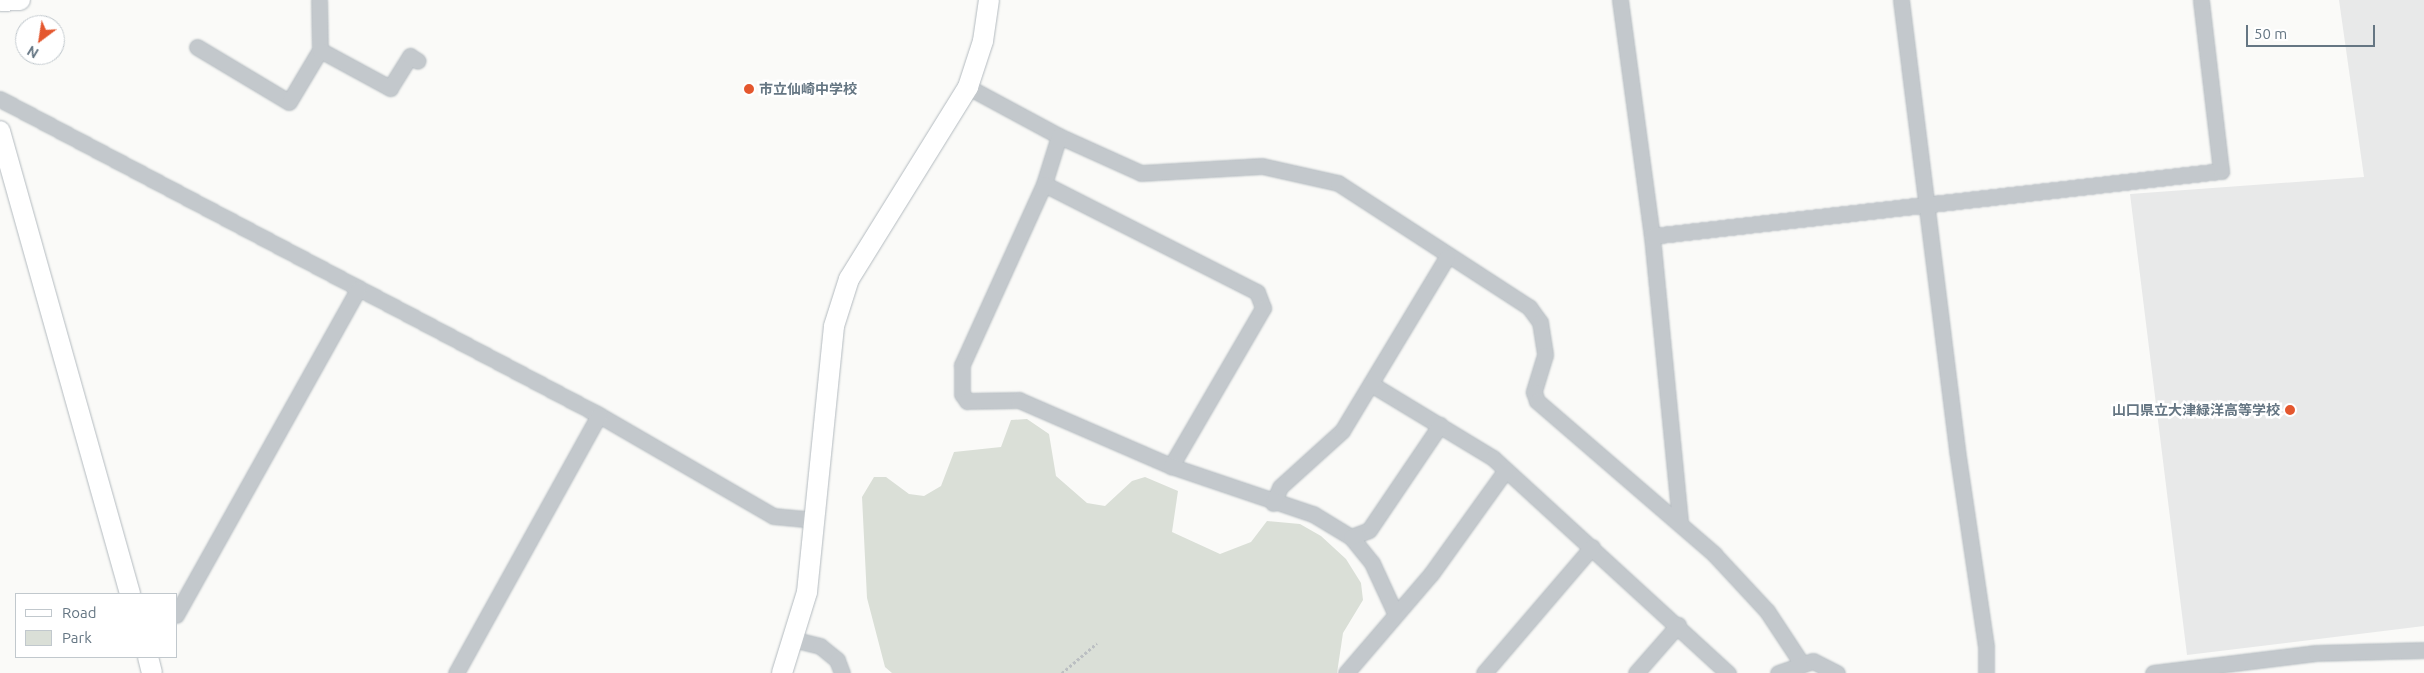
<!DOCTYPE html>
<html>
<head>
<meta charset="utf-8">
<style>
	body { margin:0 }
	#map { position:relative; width:2424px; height:673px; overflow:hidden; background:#fafaf8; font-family:Ubuntu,"Noto Sans JP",sans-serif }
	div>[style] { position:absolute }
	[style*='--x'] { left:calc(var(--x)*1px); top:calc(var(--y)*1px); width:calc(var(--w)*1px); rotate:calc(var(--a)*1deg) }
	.built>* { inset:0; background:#e8e9e9 }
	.green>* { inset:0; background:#dadfd7 }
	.path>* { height:3px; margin-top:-1.5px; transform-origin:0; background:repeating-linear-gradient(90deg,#bbbfc2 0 2.5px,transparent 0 5px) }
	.roads { filter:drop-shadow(0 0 1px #b3babf) drop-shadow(0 0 1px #b3babf) }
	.street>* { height:15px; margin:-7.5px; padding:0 7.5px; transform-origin:7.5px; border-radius:7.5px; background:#c3c8cc }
	.secondary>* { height:20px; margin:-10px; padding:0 10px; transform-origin:10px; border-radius:10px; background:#fff }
	.dots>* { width:14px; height:14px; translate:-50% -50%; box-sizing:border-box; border:2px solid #fff; border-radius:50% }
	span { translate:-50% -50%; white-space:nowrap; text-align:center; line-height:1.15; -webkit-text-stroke:5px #fff; paint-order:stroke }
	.poi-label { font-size:14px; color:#657683; font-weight:700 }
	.left { translate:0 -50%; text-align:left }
	.right { translate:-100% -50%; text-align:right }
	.legend { position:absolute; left:15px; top:593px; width:162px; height:65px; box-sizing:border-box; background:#fff; border:1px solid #c1c8cd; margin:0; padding:6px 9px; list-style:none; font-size:15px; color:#657683 }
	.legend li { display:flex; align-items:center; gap:10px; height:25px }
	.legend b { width:25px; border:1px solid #c1c8cd }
	.north { position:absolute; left:15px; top:15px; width:50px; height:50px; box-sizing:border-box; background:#fff; border:1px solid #c1c8cd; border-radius:50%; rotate:211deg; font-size:14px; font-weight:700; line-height:20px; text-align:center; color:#657683 }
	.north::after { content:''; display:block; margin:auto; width:18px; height:22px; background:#e4572e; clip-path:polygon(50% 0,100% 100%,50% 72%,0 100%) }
	.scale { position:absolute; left:2246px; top:25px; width:129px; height:22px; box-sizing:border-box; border:2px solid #657683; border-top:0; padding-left:6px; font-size:15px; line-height:18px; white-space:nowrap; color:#657683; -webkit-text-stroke:4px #fff; paint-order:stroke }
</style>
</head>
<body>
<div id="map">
	<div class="built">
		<i style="clip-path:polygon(2339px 0,2424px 0,2424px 626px,2187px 655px,2130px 194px,2364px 177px)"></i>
	</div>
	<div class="green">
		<i style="clip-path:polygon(1027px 419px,1049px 434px,1056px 476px,1087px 503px,1105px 506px,1132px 481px,1145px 477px,1178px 491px,1172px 532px,1220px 554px,1251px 542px,1267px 521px,1300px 524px,1321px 536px,1346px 559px,1361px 583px,1363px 600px,1343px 633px,1337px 673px,892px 673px,885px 667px,867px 598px,862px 497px,874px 477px,886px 477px,909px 494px,924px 496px,941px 486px,954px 452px,1001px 447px,1011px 420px)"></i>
	</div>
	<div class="path">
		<i style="--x:1062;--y:673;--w:46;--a:-40.6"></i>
	</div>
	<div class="roads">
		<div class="street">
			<i style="--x:1620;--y:0;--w:238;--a:82.3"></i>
			<i style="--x:1652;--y:236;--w:289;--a:84.4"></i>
			<i style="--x:1901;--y:0;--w:453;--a:82.9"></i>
			<i style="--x:1957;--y:450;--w:199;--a:81.6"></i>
			<i style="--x:1986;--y:647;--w:26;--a:90"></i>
			<i style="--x:197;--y:47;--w:107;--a:30.9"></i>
			<i style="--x:289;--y:102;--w:61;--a:-59.2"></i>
			<i style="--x:320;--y:50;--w:50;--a:-91.1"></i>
			<i style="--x:320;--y:50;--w:80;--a:28.5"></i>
			<i style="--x:390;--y:88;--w:38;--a:-58"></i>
			<i style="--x:410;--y:56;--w:9;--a:32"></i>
			<i style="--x:968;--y:87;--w:103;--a:28.3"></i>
			<i style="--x:1059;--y:136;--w:90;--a:24.3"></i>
			<i style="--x:1141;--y:173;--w:121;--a:-3.3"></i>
			<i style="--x:1262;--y:166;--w:78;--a:12.6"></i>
			<i style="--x:1338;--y:183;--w:228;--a:33"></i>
			<i style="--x:1529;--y:307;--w:19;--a:54"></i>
			<i style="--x:1540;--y:322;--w:33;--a:81"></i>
			<i style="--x:1545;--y:355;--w:39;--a:107"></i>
			<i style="--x:1534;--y:392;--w:9;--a:72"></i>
			<i style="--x:1537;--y:401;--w:234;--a:40.8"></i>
			<i style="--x:1714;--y:554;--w:78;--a:47.1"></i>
			<i style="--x:1767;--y:611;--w:64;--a:56.6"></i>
			<i style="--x:0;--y:99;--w:677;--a:27.81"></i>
			<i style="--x:599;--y:415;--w:201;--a:30.1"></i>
			<i style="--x:773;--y:516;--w:43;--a:5.3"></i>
			<i style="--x:1059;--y:136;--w:50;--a:107.4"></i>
			<i style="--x:1044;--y:184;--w:239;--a:26.9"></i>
			<i style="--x:1257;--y:292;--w:17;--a:69"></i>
			<i style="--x:1263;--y:308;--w:183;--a:120.2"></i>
			<i style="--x:1044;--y:184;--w:199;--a:114.4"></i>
			<i style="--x:962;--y:365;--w:29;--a:90"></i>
			<i style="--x:962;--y:394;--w:9;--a:54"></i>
			<i style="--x:967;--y:401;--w:52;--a:-1.1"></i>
			<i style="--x:1019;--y:400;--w:166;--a:23.5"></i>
			<i style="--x:1171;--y:466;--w:150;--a:18.7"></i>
			<i style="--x:1313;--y:514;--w:44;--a:31.2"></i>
			<i style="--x:1351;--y:537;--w:33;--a:51"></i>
			<i style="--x:1372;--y:563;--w:55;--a:65.3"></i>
			<i style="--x:1652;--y:236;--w:573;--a:-6.52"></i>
			<i style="--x:2221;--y:171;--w:172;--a:-96.7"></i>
			<i style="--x:1371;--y:384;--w:143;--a:31.2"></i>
			<i style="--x:1493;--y:458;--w:319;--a:42.5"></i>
			<i style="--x:1273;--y:503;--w:17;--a:-66"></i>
			<i style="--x:1280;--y:487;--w:84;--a:-42.1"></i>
			<i style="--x:1342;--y:431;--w:203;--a:-58.9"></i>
			<i style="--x:1351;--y:537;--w:19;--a:-21"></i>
			<i style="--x:1369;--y:530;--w:127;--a:-55.9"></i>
			<i style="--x:176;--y:615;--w:373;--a:-60.8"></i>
			<i style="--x:796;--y:640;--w:25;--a:14"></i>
			<i style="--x:820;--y:646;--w:22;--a:39"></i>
			<i style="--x:837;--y:660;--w:14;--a:69"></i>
			<i style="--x:456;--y:673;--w:295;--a:-61"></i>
			<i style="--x:1346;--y:673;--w:130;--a:-49.4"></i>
			<i style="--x:1431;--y:574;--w:127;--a:-54.3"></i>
			<i style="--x:1484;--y:673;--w:166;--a:-49.4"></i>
			<i style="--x:1636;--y:673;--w:64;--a:-48.8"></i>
			<i style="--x:1778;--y:673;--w:37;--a:-19"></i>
			<i style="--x:1813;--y:661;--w:27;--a:27"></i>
			<i style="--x:2153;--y:673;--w:164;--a:-7"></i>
			<i style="--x:2316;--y:653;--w:108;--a:-1.6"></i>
		</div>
		<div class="secondary">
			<i style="--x:0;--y:1;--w:20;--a:-3"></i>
			<i style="--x:0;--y:131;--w:481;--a:74.3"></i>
			<i style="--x:148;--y:657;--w:16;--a:76"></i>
			<i style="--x:782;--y:673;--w:85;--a:-72.8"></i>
			<i style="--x:807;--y:592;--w:267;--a:-84.2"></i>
			<i style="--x:834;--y:326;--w:49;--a:-72.3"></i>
			<i style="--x:849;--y:279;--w:226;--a:-58.2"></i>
			<i style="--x:968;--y:87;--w:48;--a:-71.9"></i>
			<i style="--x:983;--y:41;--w:41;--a:-81.7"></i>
		</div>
	</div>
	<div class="dots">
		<i style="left:749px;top:89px;background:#e4572e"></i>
		<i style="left:2290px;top:410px;background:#e4572e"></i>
	</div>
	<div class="poi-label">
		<span class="left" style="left:759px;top:89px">市立仙崎中学校</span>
		<span class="right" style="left:2280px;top:410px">山口県立大津緑洋高等学校</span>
	</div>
	<ul class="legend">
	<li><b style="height:6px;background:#fff"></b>Road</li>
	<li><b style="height:14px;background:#dadfd7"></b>Park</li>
	</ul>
	<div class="north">N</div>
	<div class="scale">50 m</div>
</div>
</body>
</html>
